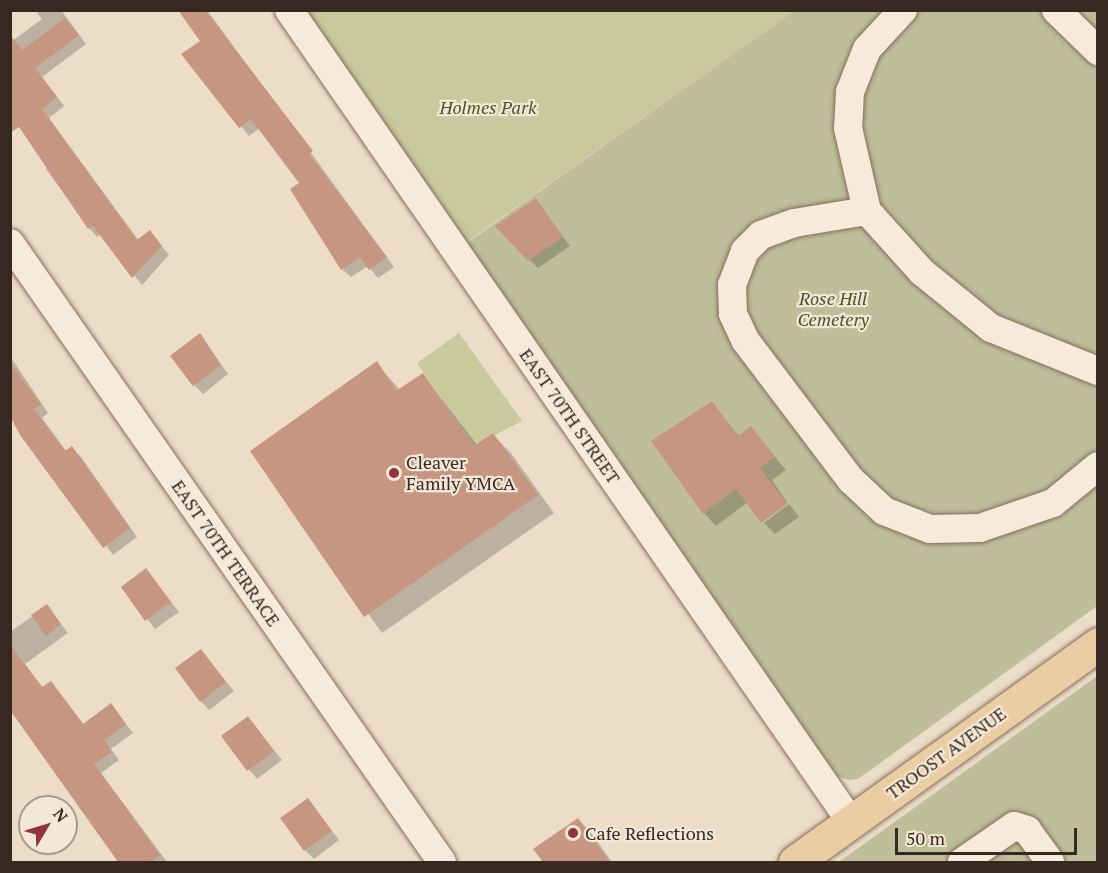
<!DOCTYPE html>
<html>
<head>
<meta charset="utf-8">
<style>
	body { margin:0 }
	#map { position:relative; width:1108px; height:873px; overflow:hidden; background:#ebddc8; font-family:"PT Serif",serif }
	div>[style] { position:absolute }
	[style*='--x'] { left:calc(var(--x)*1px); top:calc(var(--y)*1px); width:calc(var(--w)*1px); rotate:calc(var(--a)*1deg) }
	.green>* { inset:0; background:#c8c99c }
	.cemetery>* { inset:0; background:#bebe9a }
	.shadow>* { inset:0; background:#0003 }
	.building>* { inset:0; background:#c69681 }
	.roads { filter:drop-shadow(0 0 2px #866f5e) drop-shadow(0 0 2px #866f5e) }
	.minor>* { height:28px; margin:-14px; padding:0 14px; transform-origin:14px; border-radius:14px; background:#f6ebda }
	.major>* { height:33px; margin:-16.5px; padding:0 16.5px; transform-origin:16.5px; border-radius:16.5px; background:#ebcda3 }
	.dots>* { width:16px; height:16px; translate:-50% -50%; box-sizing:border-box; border:3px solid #f3e8d7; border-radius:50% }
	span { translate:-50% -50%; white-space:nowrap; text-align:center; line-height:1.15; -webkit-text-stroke:4.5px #f3e8d7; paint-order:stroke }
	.park-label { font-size:18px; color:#4c5229; font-style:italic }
	.street-label { font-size:18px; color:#372921 }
	.poi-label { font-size:18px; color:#372921 }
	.left { translate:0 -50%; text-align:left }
	.frame { position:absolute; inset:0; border:12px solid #372921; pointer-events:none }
	.north { position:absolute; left:18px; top:795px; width:60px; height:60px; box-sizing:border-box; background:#f3e8d7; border:2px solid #a89c8e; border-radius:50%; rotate:52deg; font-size:16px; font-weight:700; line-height:24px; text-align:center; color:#372921 }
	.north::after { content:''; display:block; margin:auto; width:21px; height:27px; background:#90333d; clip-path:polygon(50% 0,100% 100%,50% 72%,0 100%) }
	.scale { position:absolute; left:895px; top:828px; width:182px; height:27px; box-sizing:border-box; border:3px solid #372921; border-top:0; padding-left:8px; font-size:18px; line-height:21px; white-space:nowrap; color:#372921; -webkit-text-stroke:4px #f3e8d7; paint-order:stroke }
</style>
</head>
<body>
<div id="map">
	<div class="green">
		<i style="clip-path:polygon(302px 11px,794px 11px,464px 244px)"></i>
		<i style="clip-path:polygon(459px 333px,522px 421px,474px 446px,417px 363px)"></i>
	</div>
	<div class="cemetery">
		<i style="clip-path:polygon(794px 11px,1097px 11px,1097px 606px,858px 779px,848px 780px,837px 776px,464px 245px)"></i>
		<i style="clip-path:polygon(1097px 676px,1097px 862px,839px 862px)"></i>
	</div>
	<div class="shadow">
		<i style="clip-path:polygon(35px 10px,61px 10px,86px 44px,42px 77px,64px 106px,49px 118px,139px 241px,150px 232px,169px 255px,142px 285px,101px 234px,97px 237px,89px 228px,46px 169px,50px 166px,11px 42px,42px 19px)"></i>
		<i style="clip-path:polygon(180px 10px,207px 10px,394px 267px,378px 278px,368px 266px,351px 277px,342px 269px,301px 183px,260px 128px,249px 136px,183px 54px,202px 41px)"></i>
		<i style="clip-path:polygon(536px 200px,570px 246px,538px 268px,497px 227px)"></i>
		<i style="clip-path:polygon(200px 335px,228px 374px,203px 394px,194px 385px)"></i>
		<i style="clip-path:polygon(10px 356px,48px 413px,42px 418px,67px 452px,72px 448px,81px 457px,137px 537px,113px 555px,10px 413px)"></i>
		<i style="clip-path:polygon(376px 363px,400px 390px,423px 375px,478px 446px,493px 435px,510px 452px,554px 513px,382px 633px,252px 451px)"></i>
		<i style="clip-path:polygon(711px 403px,740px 437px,751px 428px,786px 470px,772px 480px,787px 502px,762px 521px,748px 502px,716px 526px,704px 513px)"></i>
		<i style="clip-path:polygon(789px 504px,799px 517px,775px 534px,764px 523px)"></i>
		<i style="clip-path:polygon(146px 570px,179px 612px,155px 629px,123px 587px)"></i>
		<i style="clip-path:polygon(47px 606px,68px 633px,25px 664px,43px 688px,58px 691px,84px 725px,111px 705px,133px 733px,111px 749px,119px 760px,101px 773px,167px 862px,120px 862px,10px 709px,10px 632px)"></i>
		<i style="clip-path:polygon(201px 651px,234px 691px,209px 710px,201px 701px)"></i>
		<i style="clip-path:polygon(248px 718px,282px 760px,257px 779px,223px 737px)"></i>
		<i style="clip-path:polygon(307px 800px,339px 840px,314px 859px,305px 850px)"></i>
		<i style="clip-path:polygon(578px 819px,591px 833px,612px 862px,545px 862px,535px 849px)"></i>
	</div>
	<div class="building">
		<i style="clip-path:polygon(178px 10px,205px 10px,313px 151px,309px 154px,387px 257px,369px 270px,360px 257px,341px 270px,290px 189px,299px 183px,251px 119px,239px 128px,181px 54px,200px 41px)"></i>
		<i style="clip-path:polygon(65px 18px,79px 35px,35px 68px,57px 97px,42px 109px,137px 240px,150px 230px,162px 246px,132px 278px,93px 226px,88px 229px,19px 127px,10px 133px,10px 35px,22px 50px)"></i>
		<i style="clip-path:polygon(536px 198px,563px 237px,528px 261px,495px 226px)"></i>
		<i style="clip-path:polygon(200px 333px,221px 365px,193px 386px,170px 356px)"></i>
		<i style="clip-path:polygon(377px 361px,396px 391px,423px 373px,474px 446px,493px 433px,538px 495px,364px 617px,250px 451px)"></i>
		<i style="clip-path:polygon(10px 363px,41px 404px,34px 409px,65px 451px,72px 446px,130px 528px,103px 548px,20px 435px,10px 416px)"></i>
		<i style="clip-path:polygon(712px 401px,738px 436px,751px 426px,775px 457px,760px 468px,787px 504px,761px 523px,736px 489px,703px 514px,651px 441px)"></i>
		<i style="clip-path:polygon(146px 568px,171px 602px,145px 621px,121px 587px)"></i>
		<i style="clip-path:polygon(47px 604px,61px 624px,46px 636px,31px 615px)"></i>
		<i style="clip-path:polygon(10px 645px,42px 687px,51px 681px,83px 724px,111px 703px,126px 724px,104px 740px,112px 752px,94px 764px,160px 855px,150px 862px,118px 862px,10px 710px)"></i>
		<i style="clip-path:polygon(201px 649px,226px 682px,200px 702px,175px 668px)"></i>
		<i style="clip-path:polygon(248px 716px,274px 751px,247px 771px,221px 736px)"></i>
		<i style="clip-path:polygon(308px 798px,332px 831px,304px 851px,280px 818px)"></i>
		<i style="clip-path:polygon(578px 818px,610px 862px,543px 862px,533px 849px)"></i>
	</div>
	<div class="roads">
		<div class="minor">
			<i style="--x:289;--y:10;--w:988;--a:55.31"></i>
			<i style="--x:903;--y:10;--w:53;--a:132.7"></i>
			<i style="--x:867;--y:49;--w:46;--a:111.6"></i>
			<i style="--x:850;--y:92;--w:36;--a:93"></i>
			<i style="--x:848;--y:128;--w:85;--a:77.1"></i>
			<i style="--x:867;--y:211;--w:82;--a:48"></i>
			<i style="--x:922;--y:272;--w:89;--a:39.1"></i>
			<i style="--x:991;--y:328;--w:115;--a:21.9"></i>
			<i style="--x:1056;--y:10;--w:59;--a:44.3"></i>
			<i style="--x:867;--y:211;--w:74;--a:170.7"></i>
			<i style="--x:794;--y:223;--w:35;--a:160"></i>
			<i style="--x:761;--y:235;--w:23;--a:135"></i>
			<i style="--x:745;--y:251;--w:36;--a:111"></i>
			<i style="--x:732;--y:285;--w:29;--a:88"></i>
			<i style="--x:733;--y:314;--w:29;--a:65"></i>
			<i style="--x:745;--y:340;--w:176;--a:52.9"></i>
			<i style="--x:851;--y:480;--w:45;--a:43.2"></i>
			<i style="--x:884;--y:511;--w:49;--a:21.4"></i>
			<i style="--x:930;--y:529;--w:50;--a:-1.1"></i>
			<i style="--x:980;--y:528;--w:77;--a:-18.9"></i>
			<i style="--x:1053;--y:503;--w:58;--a:-39.4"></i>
			<i style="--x:10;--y:243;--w:755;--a:55.09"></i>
			<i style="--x:962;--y:862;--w:63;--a:-34.7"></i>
			<i style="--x:1014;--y:826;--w:14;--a:17"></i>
			<i style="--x:1027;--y:830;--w:39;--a:54"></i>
		</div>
		<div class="major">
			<i style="--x:795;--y:862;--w:373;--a:-35.7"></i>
		</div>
	</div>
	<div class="dots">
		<i style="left:394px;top:473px;background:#90333d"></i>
		<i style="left:573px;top:833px;background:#90333d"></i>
	</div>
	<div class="park-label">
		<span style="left:488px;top:107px">Holmes Park</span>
		<span style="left:833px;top:309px">Rose Hill<br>Cemetery</span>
	</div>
	<div class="street-label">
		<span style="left:570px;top:416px;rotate:55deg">EAST 70TH STREET</span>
		<span style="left:226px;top:553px;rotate:55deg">EAST 70TH TERRACE</span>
		<span style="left:946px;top:753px;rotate:-36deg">TROOST AVENUE</span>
	</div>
	<div class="poi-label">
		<span class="left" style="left:406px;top:473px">Cleaver<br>Family YMCA</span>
		<span class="left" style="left:585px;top:833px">Cafe Reflections</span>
	</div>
	<div class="frame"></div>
	<div class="north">N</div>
	<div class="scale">50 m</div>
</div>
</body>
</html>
